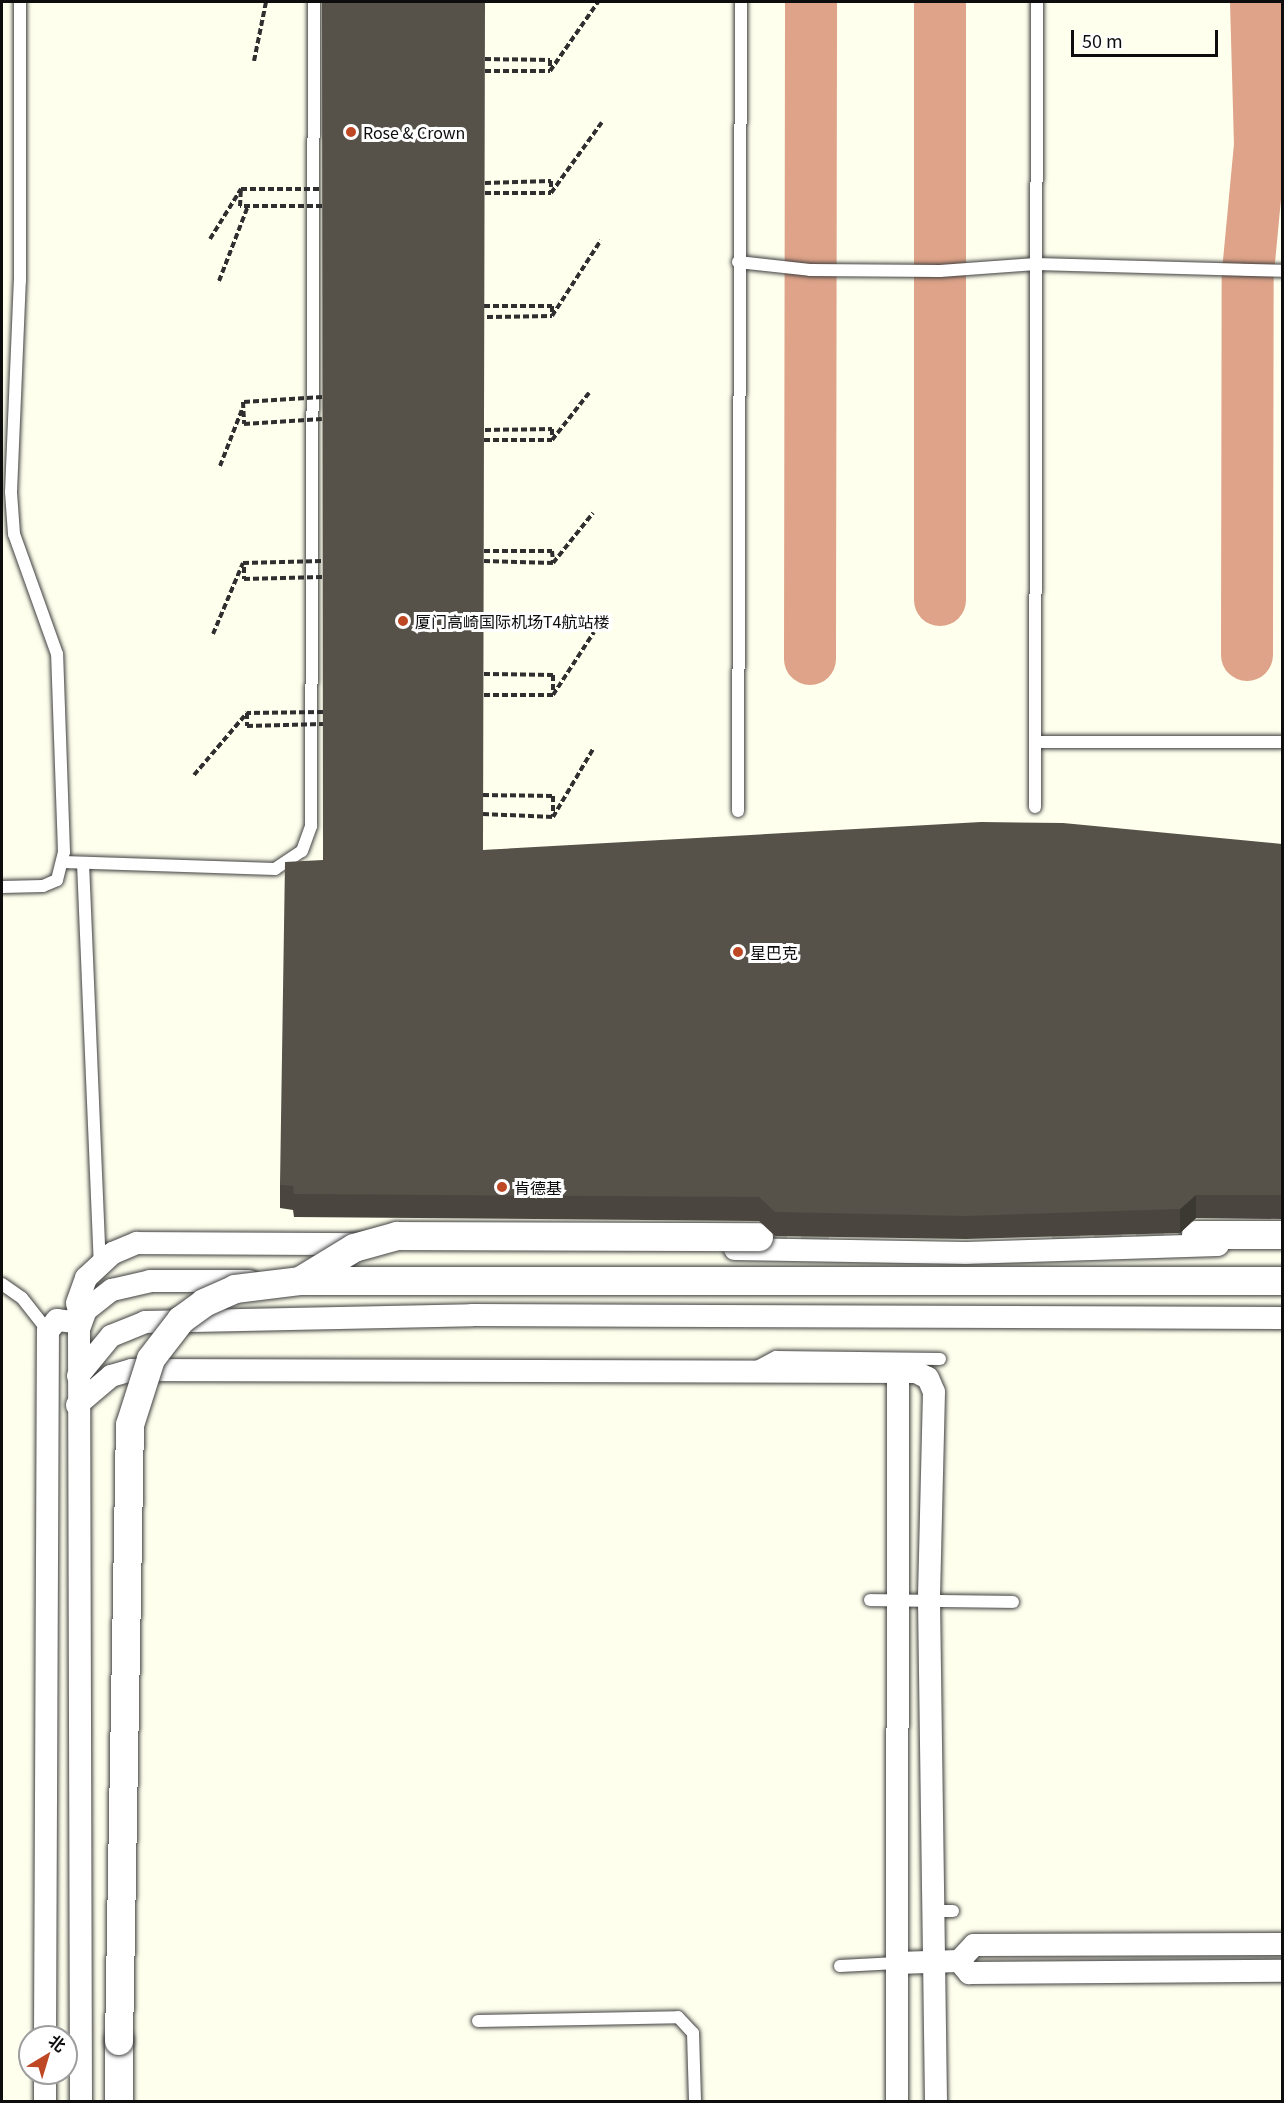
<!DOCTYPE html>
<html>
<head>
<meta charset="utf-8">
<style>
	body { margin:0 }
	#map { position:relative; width:1284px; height:2103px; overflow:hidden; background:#feffed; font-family:Georgia,"Noto Sans SC",serif }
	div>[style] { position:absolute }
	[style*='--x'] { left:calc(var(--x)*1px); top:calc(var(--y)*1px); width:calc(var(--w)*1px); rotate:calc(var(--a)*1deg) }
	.taxiway>* { height:52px; margin:-26px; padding:0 26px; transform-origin:26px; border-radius:26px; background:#dea388 }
	.tertiary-tunnel>* { height:28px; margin-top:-14px; transform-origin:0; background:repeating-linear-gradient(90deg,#dadbcb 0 28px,transparent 0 42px) }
	.path>* { height:4px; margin-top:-2px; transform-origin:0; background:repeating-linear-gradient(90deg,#2f2f2f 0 6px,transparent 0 9px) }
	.roads { filter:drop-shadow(0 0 2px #404040) drop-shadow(0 0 2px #404040) }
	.service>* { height:12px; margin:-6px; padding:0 6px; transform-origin:6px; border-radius:6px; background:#fff }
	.minor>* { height:22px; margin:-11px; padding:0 11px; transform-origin:11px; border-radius:11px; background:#fff }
	.tertiary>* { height:28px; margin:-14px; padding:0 14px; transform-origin:14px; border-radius:14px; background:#fff }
	.path-bridge>* { height:4px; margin-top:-2px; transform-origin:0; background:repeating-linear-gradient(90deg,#2f2f2f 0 6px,transparent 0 9px) }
	.bridges { filter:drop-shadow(0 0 2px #404040) drop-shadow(0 0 2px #404040) }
	.tertiary-bridge>* { height:28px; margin:-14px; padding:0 14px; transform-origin:14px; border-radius:14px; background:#fff }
	.wall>* { inset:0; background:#4a463f }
	.shaded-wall>* { inset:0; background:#3c3933 }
	.building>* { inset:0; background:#565149 }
	.dots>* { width:16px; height:16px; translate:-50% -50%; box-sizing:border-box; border:3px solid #fff; border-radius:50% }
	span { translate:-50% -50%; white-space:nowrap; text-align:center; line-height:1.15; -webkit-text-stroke:6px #fff; paint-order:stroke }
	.poi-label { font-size:16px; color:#0d0d0d }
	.left { translate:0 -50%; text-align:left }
	.frame { position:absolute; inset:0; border:3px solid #0d0d0d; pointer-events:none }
	.north { position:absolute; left:18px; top:2025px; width:60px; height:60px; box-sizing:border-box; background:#fff; border:2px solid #9e9e9e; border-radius:50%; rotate:38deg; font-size:16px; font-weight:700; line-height:24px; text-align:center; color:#0d0d0d }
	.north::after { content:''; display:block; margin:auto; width:21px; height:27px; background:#be4724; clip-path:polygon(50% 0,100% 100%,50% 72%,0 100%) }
	.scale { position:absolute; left:1071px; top:30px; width:147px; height:27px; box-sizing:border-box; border:3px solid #0d0d0d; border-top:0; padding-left:8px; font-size:18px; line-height:21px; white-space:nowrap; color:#0d0d0d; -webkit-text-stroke:4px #fff; paint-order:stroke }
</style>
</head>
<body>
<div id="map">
	<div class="taxiway">
		<i style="--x:940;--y:2;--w:598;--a:90"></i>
		<i style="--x:1247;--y:655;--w:383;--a:-89.9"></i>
		<i style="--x:1248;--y:272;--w:128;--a:-84.6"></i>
		<i style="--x:1260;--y:145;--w:143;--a:-91.6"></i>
		<i style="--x:810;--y:659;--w:657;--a:-89.91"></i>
	</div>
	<div class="tertiary-tunnel">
		<i style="--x:1052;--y:1236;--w:144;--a:-0.4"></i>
		<i style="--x:759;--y:1237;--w:72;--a:-0.8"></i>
	</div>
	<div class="path">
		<i style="--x:485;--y:59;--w:65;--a:0.9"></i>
		<i style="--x:550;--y:60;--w:11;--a:90"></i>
		<i style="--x:254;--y:61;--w:60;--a:-78.5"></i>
		<i style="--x:485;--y:71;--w:65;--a:0"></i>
		<i style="--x:550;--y:71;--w:84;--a:-55.2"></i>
		<i style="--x:485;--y:183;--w:66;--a:-1.7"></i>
		<i style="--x:551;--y:181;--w:11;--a:90"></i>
		<i style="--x:485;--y:193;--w:66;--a:0"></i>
		<i style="--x:551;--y:193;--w:87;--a:-54.3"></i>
		<i style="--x:210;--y:239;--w:59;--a:-58.2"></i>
		<i style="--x:219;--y:281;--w:80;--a:-68.9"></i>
		<i style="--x:484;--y:306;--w:68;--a:0"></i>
		<i style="--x:552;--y:306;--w:10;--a:90"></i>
		<i style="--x:487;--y:317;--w:65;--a:-0.9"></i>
		<i style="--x:552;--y:316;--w:90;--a:-57.2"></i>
		<i style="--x:485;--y:430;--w:67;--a:-0.9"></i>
		<i style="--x:552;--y:429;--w:10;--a:90"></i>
		<i style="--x:484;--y:440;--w:68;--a:0"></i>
		<i style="--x:552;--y:440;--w:60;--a:-51.8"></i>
		<i style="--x:220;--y:466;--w:63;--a:-68.7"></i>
		<i style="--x:484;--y:551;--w:68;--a:0"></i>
		<i style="--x:552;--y:551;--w:11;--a:85"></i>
		<i style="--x:484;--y:561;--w:69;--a:1.7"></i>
		<i style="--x:553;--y:563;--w:64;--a:-51.3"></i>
		<i style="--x:484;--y:674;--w:69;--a:0.8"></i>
		<i style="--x:553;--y:675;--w:19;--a:90"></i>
		<i style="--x:484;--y:695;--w:69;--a:0"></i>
		<i style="--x:553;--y:695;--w:75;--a:-56.9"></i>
		<i style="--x:194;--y:775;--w:82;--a:-49.5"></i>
		<i style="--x:483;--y:795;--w:70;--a:0.8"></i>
		<i style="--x:553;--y:796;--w:20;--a:90"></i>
		<i style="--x:483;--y:814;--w:70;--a:2.5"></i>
		<i style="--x:553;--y:817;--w:79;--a:-59.5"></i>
	</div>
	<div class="roads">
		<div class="service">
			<i style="--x:738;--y:262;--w:72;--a:6.3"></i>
			<i style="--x:810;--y:270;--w:130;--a:0.4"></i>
			<i style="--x:940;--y:271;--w:96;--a:-4.2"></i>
			<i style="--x:1036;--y:264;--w:246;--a:1.6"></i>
			<i style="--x:1035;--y:742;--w:247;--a:0"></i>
			<i style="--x:1035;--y:807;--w:805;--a:-89.86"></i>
			<i style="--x:738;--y:811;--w:809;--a:-89.79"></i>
			<i style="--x:63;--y:862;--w:212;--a:1.9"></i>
			<i style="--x:275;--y:869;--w:32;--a:-34"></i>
			<i style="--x:302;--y:851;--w:27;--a:-70"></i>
			<i style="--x:311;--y:826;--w:824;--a:-89.79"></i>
			<i style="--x:83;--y:863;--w:400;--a:87.6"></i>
			<i style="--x:2;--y:887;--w:41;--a:-1.4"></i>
			<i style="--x:43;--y:886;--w:15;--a:-23"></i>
			<i style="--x:57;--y:880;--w:29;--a:-76"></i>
			<i style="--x:64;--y:852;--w:198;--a:-92"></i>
			<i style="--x:57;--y:654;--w:127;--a:-109.7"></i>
			<i style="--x:14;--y:534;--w:42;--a:-94.1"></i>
			<i style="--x:11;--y:492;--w:211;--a:-87.6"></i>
			<i style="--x:20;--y:281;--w:279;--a:-90"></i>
			<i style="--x:2;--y:1284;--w:24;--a:35"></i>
			<i style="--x:22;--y:1298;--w:42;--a:51.8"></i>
			<i style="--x:753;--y:1369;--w:26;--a:-28"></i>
			<i style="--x:776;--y:1357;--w:164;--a:0.7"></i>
			<i style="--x:870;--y:1600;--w:143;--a:0.8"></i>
			<i style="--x:930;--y:1911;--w:23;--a:0"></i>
			<i style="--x:840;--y:1966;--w:57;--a:-3"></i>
			<i style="--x:478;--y:2021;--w:200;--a:-1.1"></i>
			<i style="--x:678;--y:2017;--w:22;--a:47"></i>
			<i style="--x:693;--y:2033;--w:69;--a:88.3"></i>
		</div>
		<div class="minor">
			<i style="--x:735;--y:1249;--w:231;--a:1"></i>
			<i style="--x:966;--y:1253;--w:252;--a:-1.8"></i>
			<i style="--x:81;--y:1320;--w:17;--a:-103"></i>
			<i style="--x:77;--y:1303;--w:27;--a:-70"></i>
			<i style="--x:86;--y:1278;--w:37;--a:-43"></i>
			<i style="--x:113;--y:1253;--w:26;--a:-23"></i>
			<i style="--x:137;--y:1243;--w:226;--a:0.3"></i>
			<i style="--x:78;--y:1376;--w:52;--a:-50.5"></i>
			<i style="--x:111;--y:1336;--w:37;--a:-22"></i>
			<i style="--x:145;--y:1322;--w:327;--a:-1.2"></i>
			<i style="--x:472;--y:1315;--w:810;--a:0.21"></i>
			<i style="--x:77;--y:1405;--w:45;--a:-40.5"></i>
			<i style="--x:111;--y:1376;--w:22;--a:-16"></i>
			<i style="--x:132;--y:1370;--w:784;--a:0.15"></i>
			<i style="--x:916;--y:1372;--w:13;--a:27"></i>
			<i style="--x:928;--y:1378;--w:15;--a:67"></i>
			<i style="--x:934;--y:1392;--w:208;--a:91.4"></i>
			<i style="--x:929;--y:1600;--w:502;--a:89.2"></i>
			<i style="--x:959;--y:1961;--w:22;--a:-47"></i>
			<i style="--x:974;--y:1945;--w:308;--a:-0.2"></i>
			<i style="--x:897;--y:1963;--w:62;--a:-1.8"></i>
			<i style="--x:959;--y:1961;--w:16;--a:50"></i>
			<i style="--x:969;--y:1973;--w:313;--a:-0.4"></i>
			<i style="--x:45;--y:2037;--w:706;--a:-89.76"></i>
			<i style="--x:48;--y:1331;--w:14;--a:-51"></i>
			<i style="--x:57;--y:1320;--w:23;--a:7"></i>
			<i style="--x:45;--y:2073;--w:29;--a:90"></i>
			<i style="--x:81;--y:2102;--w:773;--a:-90.15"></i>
			<i style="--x:79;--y:1329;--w:20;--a:-70"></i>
			<i style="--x:86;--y:1310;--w:33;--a:-38"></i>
			<i style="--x:112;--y:1290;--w:39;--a:-13"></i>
			<i style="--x:150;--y:1281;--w:99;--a:0"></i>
			<i style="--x:897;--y:2102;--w:730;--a:-89.92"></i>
		</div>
		<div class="tertiary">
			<i style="--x:1196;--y:1235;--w:86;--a:0"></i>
			<i style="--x:119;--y:2102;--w:61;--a:-90"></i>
		</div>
	</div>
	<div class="path-bridge">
		<i style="--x:322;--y:206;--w:82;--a:180"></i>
		<i style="--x:240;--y:206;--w:17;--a:-87"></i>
		<i style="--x:241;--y:189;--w:81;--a:0"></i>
		<i style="--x:322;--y:397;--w:79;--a:176.4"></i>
		<i style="--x:243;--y:402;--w:22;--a:87"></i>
		<i style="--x:244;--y:424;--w:78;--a:-3.7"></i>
		<i style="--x:244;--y:567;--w:12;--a:90"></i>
		<i style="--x:244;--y:579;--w:78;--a:-1.5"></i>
		<i style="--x:213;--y:634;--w:77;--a:-67.1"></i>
		<i style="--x:243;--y:563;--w:79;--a:-1.5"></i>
		<i style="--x:323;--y:712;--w:76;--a:179.2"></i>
		<i style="--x:247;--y:713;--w:13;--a:90"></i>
		<i style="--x:247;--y:726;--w:76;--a:-1.5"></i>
	</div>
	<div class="bridges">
		<div class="tertiary-bridge">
			<i style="--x:300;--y:1281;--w:63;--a:-31.4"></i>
			<i style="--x:354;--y:1248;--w:45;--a:-15.6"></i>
			<i style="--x:397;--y:1236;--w:362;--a:0.2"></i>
			<i style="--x:119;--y:2041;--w:616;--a:-88.98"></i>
			<i style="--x:130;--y:1425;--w:69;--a:-72.3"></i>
			<i style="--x:151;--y:1359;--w:49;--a:-52.4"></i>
			<i style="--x:181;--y:1320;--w:29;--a:-36"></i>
			<i style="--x:204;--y:1303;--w:34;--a:-24"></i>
			<i style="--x:235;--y:1289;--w:65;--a:-7"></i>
			<i style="--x:300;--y:1281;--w:982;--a:0"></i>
		</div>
	</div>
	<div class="wall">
		<i style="clip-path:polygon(1282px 844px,1282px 1219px,1196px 1218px,1180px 1233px,966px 1239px,775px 1236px,759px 1221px,294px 1217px,293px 1210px,280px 1208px,280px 1185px,323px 860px,483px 850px)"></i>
	</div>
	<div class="shaded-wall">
		<i style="clip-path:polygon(1196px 1195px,1196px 1218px,1180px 1233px,1180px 1209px)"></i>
	</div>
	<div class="building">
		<i style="clip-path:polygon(322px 2px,485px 2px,483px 850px,981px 822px,1063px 823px,1282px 844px,1282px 1195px,1196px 1195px,1180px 1209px,966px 1216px,775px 1212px,759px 1197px,294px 1194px,293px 1186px,280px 1185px,285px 862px,323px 860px)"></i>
	</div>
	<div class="dots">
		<i style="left:351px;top:132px;background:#be4724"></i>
		<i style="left:403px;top:621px;background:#be4724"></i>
		<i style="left:738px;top:952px;background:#be4724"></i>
		<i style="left:502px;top:1187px;background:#be4724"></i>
	</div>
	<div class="poi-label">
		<span class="left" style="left:363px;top:132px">Rose &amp; Crown</span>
		<span class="left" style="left:415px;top:621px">厦门高崎国际机场T4航站楼</span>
		<span class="left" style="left:750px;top:952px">星巴克</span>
		<span class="left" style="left:514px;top:1187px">肯德基</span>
	</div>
	<div class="frame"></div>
	<div class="north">北</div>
	<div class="scale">50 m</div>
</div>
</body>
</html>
